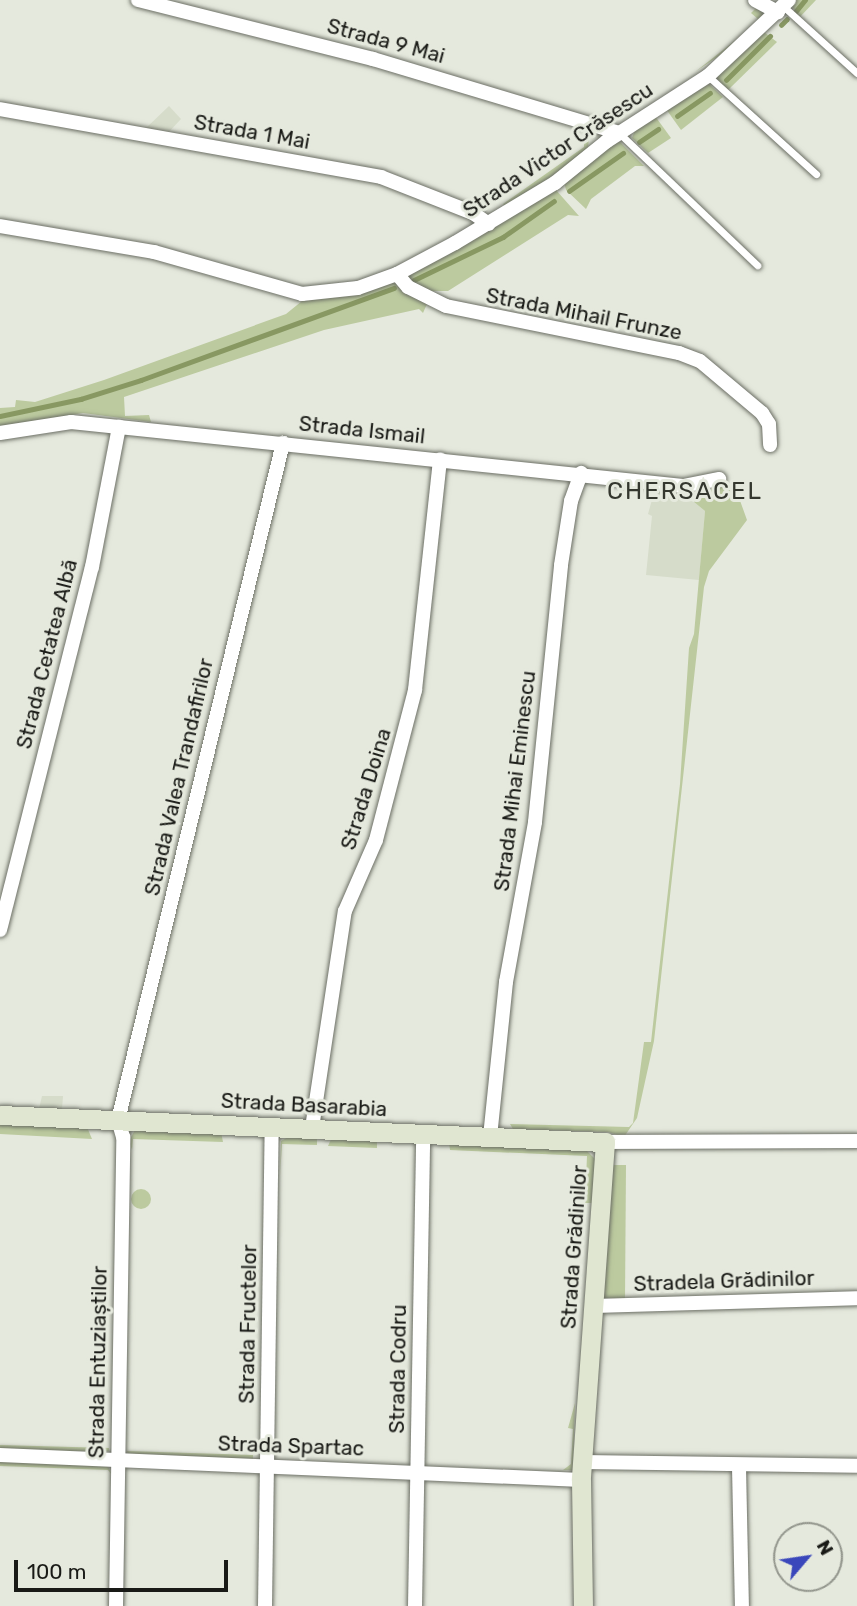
<!DOCTYPE html>
<html>
<head>
<meta charset="utf-8">
<style>
	body { margin:0 }
	#map { position:relative; width:857px; height:1606px; overflow:hidden; background:#e5e9dd; font-family:Rubik,sans-serif }
	div>[style] { position:absolute }
	[style*='--x'] { left:calc(var(--x)*1px); top:calc(var(--y)*1px); width:calc(var(--w)*1px); rotate:calc(var(--a)*1deg) }
	.built>* { inset:0; background:#d6dcca }
	.green>* { inset:0; background:#bcca9f }
	.round { border-radius:50% }
	.stream>* { height:4.5px; margin:-2.25px; padding:0 2.25px; transform-origin:2.25px; border-radius:2.25px; background:#889862 }
	.roads { filter:drop-shadow(0 0 2px #6b6e64) drop-shadow(0 0 2px #6b6e64) }
	.lane>* { height:7px; margin:-3.5px; padding:0 3.5px; transform-origin:3.5px; border-radius:3.5px; background:#fff }
	.street>* { height:14px; margin:-7px; padding:0 7px; transform-origin:7px; border-radius:7px; background:#fff }
	.secondary>* { height:19px; margin:-9.5px; padding:0 9.5px; transform-origin:9.5px; border-radius:9.5px; background:#e0e6d1 }
	span { translate:-50% -50%; white-space:nowrap; text-align:center; line-height:1.15; -webkit-text-stroke:6px #e5e9dd; paint-order:stroke }
	.street-label { font-size:21px; color:#191a16 }
	.quarter-label { font-size:24px; color:#34372e; letter-spacing:2px }
	.north { position:absolute; left:773px; top:1522px; width:70px; height:70px; box-sizing:border-box; background:#e5e9dd; border:2px solid #93968d; border-radius:50%; rotate:61deg; font-size:19px; font-weight:700; line-height:28px; text-align:center; color:#191a16 }
	.north::after { content:''; display:block; margin:auto; width:24px; height:32px; background:#3a47bb; clip-path:polygon(50% 0,100% 100%,50% 72%,0 100%) }
	.scale { position:absolute; left:14px; top:1560px; width:214px; height:32px; box-sizing:border-box; border:4px solid #191a16; border-top:0; padding-left:9px; font-size:21px; line-height:24px; white-space:nowrap; color:#191a16; -webkit-text-stroke:5px #e5e9dd; paint-order:stroke }
</style>
</head>
<body>
<div id="map">
	<div class="built">
		<i style="clip-path:polygon(169px 106px,181px 119px,168px 133px,145px 129px)"></i>
		<i style="clip-path:polygon(655px 489px,694px 502px,705px 511px,699px 580px,646px 575px,652px 516px,648px 514px)"></i>
		<i style="clip-path:polygon(42px 1096px,63px 1096px,62px 1109px,39px 1109px)"></i>
	</div>
	<div class="green">
		<i style="clip-path:polygon(795px 0,816px 0,799px 18px,791px 4px)"></i>
		<i style="clip-path:polygon(756px 8px,765px 14px,739px 42px,695px 72px,751px 28px,758px 19px,751px 13px)"></i>
		<i style="clip-path:polygon(764px 32px,777px 42px,727px 91px,716px 77px)"></i>
		<i style="clip-path:polygon(709px 84px,723px 97px,681px 130px,666px 109px)"></i>
		<i style="clip-path:polygon(655px 116px,671px 138px,648px 153px,632px 138px,635px 130px)"></i>
		<i style="clip-path:polygon(584px 128px,589px 136px,588px 151px,506px 208px,503px 204px,584px 147px)"></i>
		<i style="clip-path:polygon(613px 142px,620px 142px,644px 166px,635px 166px,591px 199px,586px 209px,566px 190px,564px 182px)"></i>
		<i style="clip-path:polygon(556px 190px,579px 216px,568px 215px,448px 291px,420px 291px,407px 277px)"></i>
		<i style="clip-path:polygon(392px 278px,427px 304px,423px 313px,419px 309px,324px 330px,124px 397px,125px 416px,149px 415px,151px 422px,83px 413px,0 427px,0 408px,15px 407px,16px 400px,35px 402px,104px 380px,286px 314px,302px 301px,357px 292px)"></i>
		<i style="clip-path:polygon(722px 485px,738px 495px,747px 520px,709px 571px,704px 587px,654px 1041px,637px 1118px,624px 1137px,608px 1132px,513px 1129px,510px 1124px,629px 1127px,633px 1123px,644px 1042px,651px 1042px,680px 784px,689px 648px,694px 634px,705px 511px,694px 502px,701px 492px)"></i>
		<i style="clip-path:polygon(0 1125px,87px 1127px,92px 1139px,0 1134px)"></i>
		<i style="clip-path:polygon(136px 1128px,221px 1132px,223px 1142px,133px 1139px,132px 1150px,129px 1141px)"></i>
		<i style="clip-path:polygon(317px 1135px,317px 1145px,282px 1144px,280px 1176px,281px 1141px,290px 1136px)"></i>
		<i style="clip-path:polygon(332px 1137px,377px 1138px,377px 1148px,328px 1146px)"></i>
		<i style="clip-path:polygon(449px 1143px,587px 1151px,595px 1159px,592px 1203px,585px 1203px,587px 1156px,450px 1150px)"></i>
		<i style="clip-path:polygon(613px 1165px,626px 1165px,625px 1300px,604px 1298px)"></i>
		<i class="round" style="left:131px;top:1189px;width:20px;height:20px"></i>
		<i style="clip-path:polygon(575px 1403px,573px 1470px,530px 1471px,563px 1470px,571px 1464px,573px 1429px,568px 1428px)"></i>
		<i style="clip-path:polygon(0 1445px,109px 1448px,109px 1451px,0 1451px)"></i>
		<i style="clip-path:polygon(127px 1451px,253px 1455px,253px 1461px,128px 1455px)"></i>
		<i style="clip-path:polygon(0 1461px,108px 1466px,112px 1475px,108px 1470px,0 1466px)"></i>
	</div>
	<div class="stream">
		<i style="--x:796;--y:11;--w:14;--a:-51"></i>
		<i style="--x:781;--y:25;--w:8;--a:-45"></i>
		<i style="--x:726;--y:80;--w:62;--a:-45"></i>
		<i style="--x:677;--y:116;--w:40;--a:-34.9"></i>
		<i style="--x:639;--y:142;--w:23;--a:-34"></i>
		<i style="--x:569;--y:191;--w:66;--a:-35.1"></i>
		<i style="--x:414;--y:280;--w:99;--a:-25.8"></i>
		<i style="--x:503;--y:237;--w:62;--a:-35.2"></i>
		<i style="--x:0;--y:416;--w:83;--a:-11.9"></i>
		<i style="--x:81;--y:399;--w:63;--a:-17.6"></i>
		<i style="--x:141;--y:380;--w:269;--a:-20"></i>
	</div>
	<div class="roads">
		<div class="lane">
			<i style="--x:783;--y:6;--w:100;--a:42.2"></i>
			<i style="--x:708;--y:76;--w:146;--a:42.2"></i>
			<i style="--x:620;--y:134;--w:190;--a:43.7"></i>
		</div>
		<div class="street">
			<i style="--x:138;--y:0;--w:242;--a:14.1"></i>
			<i style="--x:373;--y:59;--w:257;--a:16.7"></i>
			<i style="--x:755;--y:0;--w:26;--a:28"></i>
			<i style="--x:0;--y:109;--w:387;--a:10.1"></i>
			<i style="--x:381;--y:177;--w:99;--a:21.4"></i>
			<i style="--x:473;--y:213;--w:19;--a:35"></i>
			<i style="--x:0;--y:226;--w:156;--a:9.6"></i>
			<i style="--x:154;--y:252;--w:154;--a:15.8"></i>
			<i style="--x:302;--y:294;--w:56;--a:-6.1"></i>
			<i style="--x:358;--y:288;--w:41;--a:-19.7"></i>
			<i style="--x:397;--y:274;--w:66;--a:-28.1"></i>
			<i style="--x:455;--y:243;--w:117;--a:-31"></i>
			<i style="--x:555;--y:183;--w:67;--a:-38.9"></i>
			<i style="--x:607;--y:141;--w:120;--a:-32.8"></i>
			<i style="--x:708;--y:76;--w:111;--a:-43.2"></i>
			<i style="--x:397;--y:274;--w:17;--a:50"></i>
			<i style="--x:408;--y:287;--w:42;--a:26.6"></i>
			<i style="--x:446;--y:306;--w:238;--a:11.4"></i>
			<i style="--x:679;--y:353;--w:22;--a:21"></i>
			<i style="--x:700;--y:361;--w:81;--a:40"></i>
			<i style="--x:762;--y:413;--w:13;--a:58"></i>
			<i style="--x:769;--y:424;--w:21;--a:87"></i>
			<i style="--x:0;--y:433;--w:72;--a:-8.8"></i>
			<i style="--x:71;--y:422;--w:615;--a:5.97"></i>
			<i style="--x:683;--y:486;--w:37;--a:-11"></i>
			<i style="--x:0;--y:930;--w:374;--a:-75.8"></i>
			<i style="--x:92;--y:567;--w:143;--a:-79.1"></i>
			<i style="--x:312;--y:1128;--w:219;--a:-81.4"></i>
			<i style="--x:345;--y:911;--w:77;--a:-66.4"></i>
			<i style="--x:376;--y:840;--w:155;--a:-75.4"></i>
			<i style="--x:415;--y:690;--w:232;--a:-83.8"></i>
			<i style="--x:490;--y:1137;--w:156;--a:-84.1"></i>
			<i style="--x:506;--y:982;--w:163;--a:-79.7"></i>
			<i style="--x:535;--y:822;--w:258;--a:-84.2"></i>
			<i style="--x:561;--y:565;--w:65;--a:-81.1"></i>
			<i style="--x:571;--y:501;--w:30;--a:-70"></i>
			<i style="--x:605;--y:1142;--w:252;--a:-0.2"></i>
			<i style="--x:593;--y:1306;--w:264;--a:-1.7"></i>
			<i style="--x:0;--y:1455;--w:582;--a:2.46"></i>
			<i style="--x:582;--y:1462;--w:275;--a:0.8"></i>
			<i style="--x:739;--y:1467;--w:139;--a:88.8"></i>
			<i style="--x:116;--y:1606;--w:469;--a:-89.1"></i>
			<i style="--x:123;--y:1137;--w:18;--a:-106"></i>
			<i style="--x:118;--y:1120;--w:697;--a:-76.3"></i>
			<i style="--x:265;--y:1606;--w:480;--a:-89.2"></i>
			<i style="--x:415;--y:1606;--w:472;--a:-89"></i>
		</div>
		<div class="secondary">
			<i style="--x:0;--y:1115;--w:606;--a:2.56"></i>
			<i style="--x:605;--y:1142;--w:339;--a:94.1"></i>
			<i style="--x:581;--y:1480;--w:126;--a:89.1"></i>
		</div>
	</div>
	<div class="street-label">
		<span style="left:386px;top:41px;rotate:15deg">Strada 9 Mai</span>
		<span style="left:252px;top:132px;rotate:10deg">Strada 1 Mai</span>
		<span style="left:558px;top:150px;rotate:-34deg">Strada Victor Crăsescu</span>
		<span style="left:584px;top:314px;rotate:11deg">Strada Mihail Frunze</span>
		<span style="left:362px;top:430px;rotate:6deg">Strada Ismail</span>
		<span style="left:47px;top:654px;rotate:-76deg">Strada Cetatea Albă</span>
		<span style="left:179px;top:777px;rotate:-77deg">Strada Valea Trandafirilor</span>
		<span style="left:515px;top:781px;rotate:-83deg">Strada Mihai Eminescu</span>
		<span style="left:366px;top:789px;rotate:-73deg">Strada Doina</span>
		<span style="left:304px;top:1105px;rotate:3deg">Strada Basarabia</span>
		<span style="left:574px;top:1247px;rotate:-86deg">Strada Grădinilor</span>
		<span style="left:724px;top:1281px;rotate:-2deg">Stradela Grădinilor</span>
		<span style="left:248px;top:1324px;rotate:-89deg">Strada Fructelor</span>
		<span style="left:98px;top:1362px;rotate:-89deg">Strada Entuziaștilor</span>
		<span style="left:398px;top:1369px;rotate:-89deg">Strada Codru</span>
		<span style="left:291px;top:1446px;rotate:2deg">Strada Spartac</span>
	</div>
	<div class="quarter-label">
		<span style="left:685px;top:492px">CHERSACEL</span>
	</div>
	<div class="north">N</div>
	<div class="scale">100 m</div>
</div>
</body>
</html>
